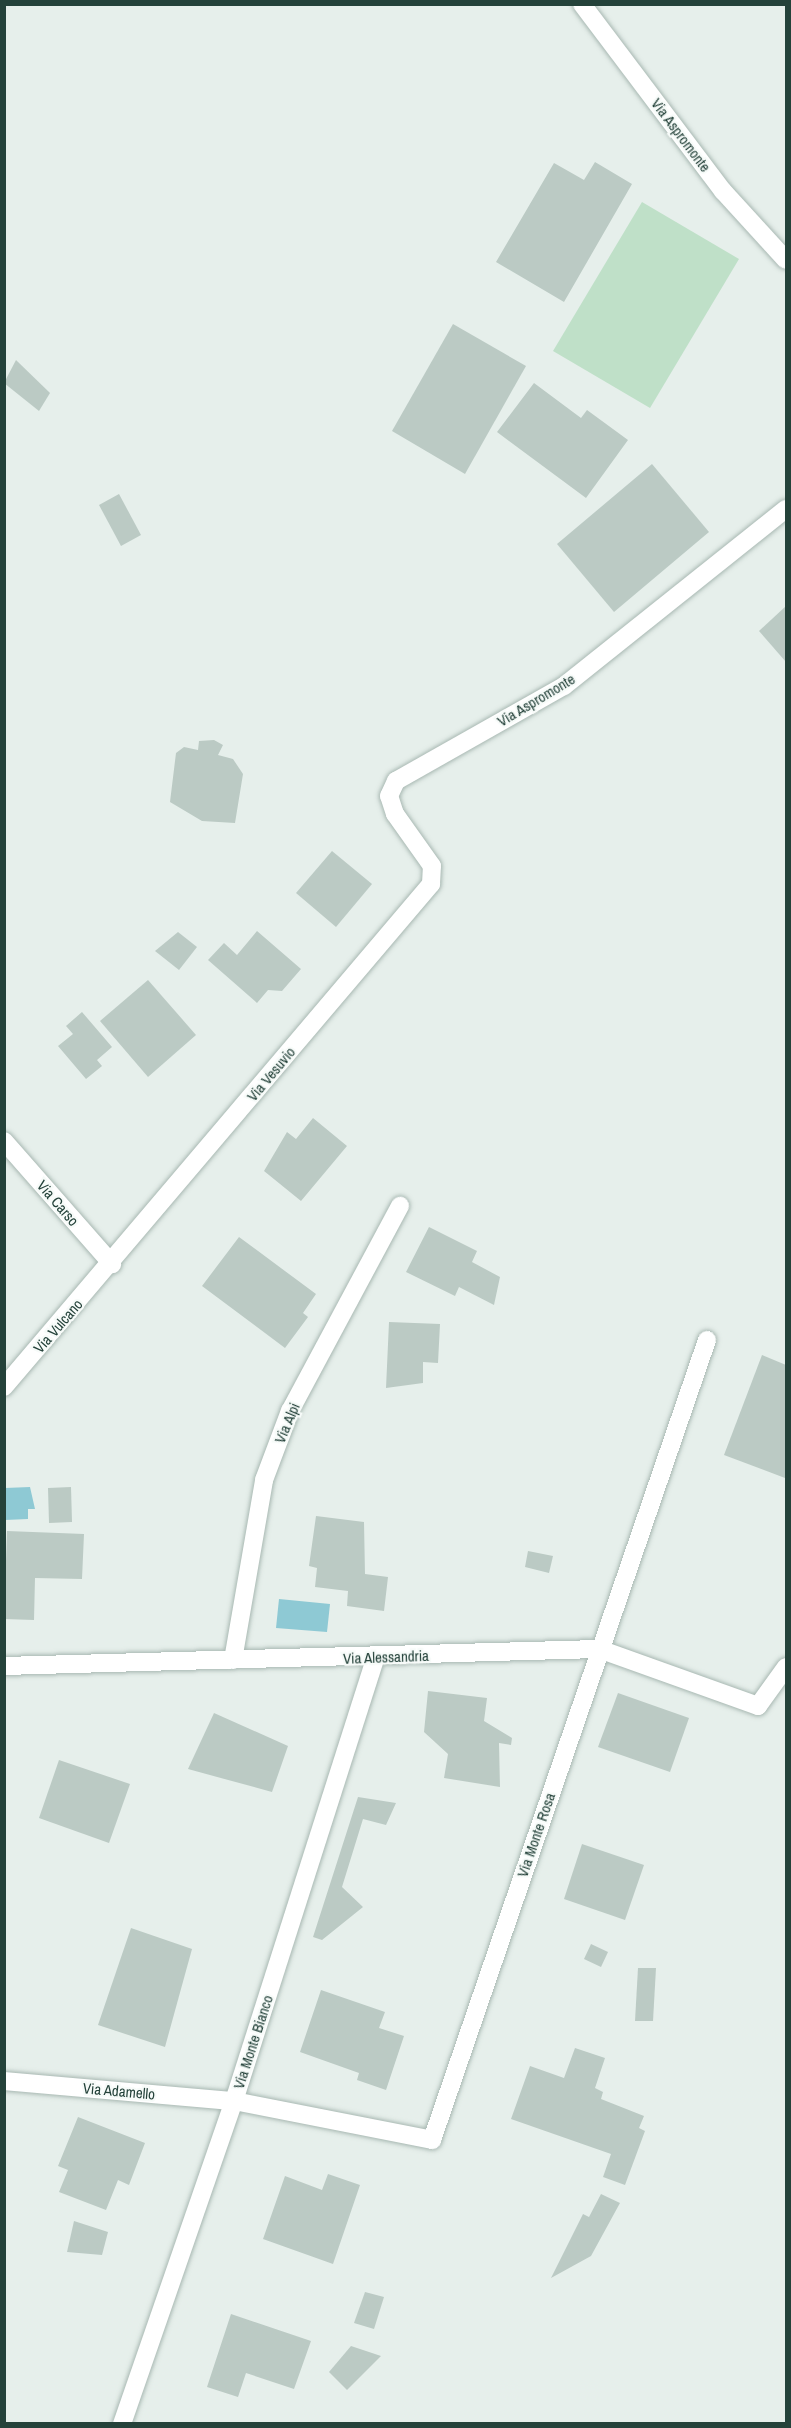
<!DOCTYPE html>
<html>
<head>
<meta charset="utf-8">
<style>
	body { margin:0 }
	#map { position:relative; width:791px; height:2428px; overflow:hidden; background:#e6efeb; font-family:"Archivo Narrow",sans-serif }
	div>[style] { position:absolute }
	[style*='--x'] { left:calc(var(--x)*1px); top:calc(var(--y)*1px); width:calc(var(--w)*1px); rotate:calc(var(--a)*1deg) }
	.green>* { inset:0; background:#bfe0c8 }
	.water>* { inset:0; background:#8ec9d4 }
	.building>* { inset:0; background:#bbcac4 }
	.roads { filter:drop-shadow(0 0 2px #a8b8b2) drop-shadow(0 0 2px #a8b8b2) }
	.street>* { height:18px; margin:-9px; padding:0 9px; transform-origin:9px; border-radius:9px; background:#fff }
	span { translate:-50% -50%; white-space:nowrap; text-align:center; line-height:1.15; -webkit-text-stroke:4.5px #f7fbf9; paint-order:stroke }
	.street-label { font-size:15px; color:#24423a }
	.frame { position:absolute; inset:0; border:6px solid #24423a; pointer-events:none }
</style>
</head>
<body>
<div id="map">
	<div class="green">
		<i style="clip-path:polygon(642px 202px,739px 259px,650px 408px,553px 351px)"></i>
	</div>
	<div class="water">
		<i style="clip-path:polygon(30px 1487px,35px 1509px,28px 1509px,28px 1519px,5px 1520px,5px 1488px)"></i>
		<i style="clip-path:polygon(279px 1599px,330px 1604px,327px 1632px,276px 1628px)"></i>
	</div>
	<div class="building">
		<i style="clip-path:polygon(595px 162px,632px 184px,564px 302px,496px 262px,554px 163px,584px 180px)"></i>
		<i style="clip-path:polygon(453px 324px,526px 366px,465px 474px,392px 431px)"></i>
		<i style="clip-path:polygon(16px 360px,50px 393px,39px 411px,4px 383px)"></i>
		<i style="clip-path:polygon(534px 383px,581px 418px,587px 410px,628px 440px,586px 498px,497px 432px)"></i>
		<i style="clip-path:polygon(652px 464px,709px 532px,614px 612px,557px 544px)"></i>
		<i style="clip-path:polygon(119px 494px,141px 535px,121px 546px,99px 505px)"></i>
		<i style="clip-path:polygon(786px 606px,786px 662px,759px 631px)"></i>
		<i style="clip-path:polygon(214px 740px,223px 745px,218px 755px,233px 759px,243px 774px,235px 823px,202px 821px,170px 802px,176px 753px,184px 747px,198px 750px,199px 741px)"></i>
		<i style="clip-path:polygon(332px 851px,372px 884px,336px 927px,296px 893px)"></i>
		<i style="clip-path:polygon(257px 931px,301px 969px,282px 991px,268px 990px,257px 1003px,208px 960px,224px 943px,237px 955px)"></i>
		<i style="clip-path:polygon(178px 932px,197px 947px,179px 970px,155px 951px)"></i>
		<i style="clip-path:polygon(148px 980px,196px 1035px,148px 1077px,100px 1021px)"></i>
		<i style="clip-path:polygon(82px 1012px,112px 1047px,97px 1060px,102px 1066px,86px 1079px,58px 1046px,73px 1034px,66px 1026px)"></i>
		<i style="clip-path:polygon(313px 1118px,347px 1146px,301px 1201px,264px 1171px,287px 1132px,296px 1139px)"></i>
		<i style="clip-path:polygon(429px 1227px,477px 1251px,472px 1262px,500px 1277px,494px 1305px,459px 1287px,455px 1296px,406px 1272px)"></i>
		<i style="clip-path:polygon(239px 1237px,316px 1294px,303px 1313px,308px 1317px,285px 1348px,202px 1286px)"></i>
		<i style="clip-path:polygon(389px 1322px,440px 1324px,438px 1363px,423px 1362px,423px 1383px,386px 1388px)"></i>
		<i style="clip-path:polygon(762px 1355px,786px 1365px,785px 1478px,724px 1455px)"></i>
		<i style="clip-path:polygon(71px 1487px,72px 1522px,49px 1523px,48px 1488px)"></i>
		<i style="clip-path:polygon(316px 1516px,364px 1522px,365px 1574px,388px 1577px,384px 1611px,347px 1606px,348px 1591px,315px 1587px,317px 1568px,309px 1566px)"></i>
		<i style="clip-path:polygon(7px 1531px,84px 1534px,82px 1579px,35px 1578px,34px 1620px,4px 1619px)"></i>
		<i style="clip-path:polygon(528px 1551px,553px 1556px,549px 1573px,525px 1567px)"></i>
		<i style="clip-path:polygon(428px 1691px,487px 1698px,484px 1721px,512px 1738px,511px 1745px,499px 1743px,500px 1787px,444px 1778px,448px 1754px,424px 1732px)"></i>
		<i style="clip-path:polygon(618px 1693px,689px 1718px,670px 1772px,598px 1747px)"></i>
		<i style="clip-path:polygon(214px 1713px,288px 1746px,272px 1792px,188px 1769px)"></i>
		<i style="clip-path:polygon(59px 1760px,130px 1784px,109px 1843px,39px 1818px)"></i>
		<i style="clip-path:polygon(358px 1797px,396px 1803px,386px 1825px,363px 1819px,342px 1887px,363px 1907px,322px 1940px,313px 1937px)"></i>
		<i style="clip-path:polygon(582px 1844px,644px 1865px,625px 1920px,564px 1899px)"></i>
		<i style="clip-path:polygon(131px 1928px,192px 1949px,165px 2047px,98px 2025px)"></i>
		<i style="clip-path:polygon(591px 1944px,608px 1952px,601px 1967px,584px 1959px)"></i>
		<i style="clip-path:polygon(638px 1968px,656px 1968px,653px 2021px,635px 2021px)"></i>
		<i style="clip-path:polygon(321px 1990px,385px 2012px,379px 2028px,404px 2036px,386px 2090px,357px 2080px,359px 2073px,300px 2052px)"></i>
		<i style="clip-path:polygon(575px 2048px,605px 2058px,595px 2088px,603px 2092px,601px 2099px,644px 2116px,639px 2128px,645px 2131px,625px 2185px,603px 2177px,611px 2154px,511px 2119px,530px 2066px,564px 2078px)"></i>
		<i style="clip-path:polygon(78px 2117px,145px 2143px,129px 2185px,118px 2180px,106px 2210px,59px 2192px,68px 2170px,58px 2166px)"></i>
		<i style="clip-path:polygon(328px 2174px,360px 2185px,333px 2264px,263px 2239px,285px 2176px,322px 2190px)"></i>
		<i style="clip-path:polygon(601px 2194px,620px 2203px,591px 2256px,551px 2278px,583px 2214px,589px 2217px)"></i>
		<i style="clip-path:polygon(74px 2221px,108px 2232px,102px 2255px,67px 2252px)"></i>
		<i style="clip-path:polygon(365px 2292px,384px 2297px,374px 2329px,354px 2323px)"></i>
		<i style="clip-path:polygon(231px 2314px,311px 2341px,294px 2389px,246px 2373px,238px 2397px,207px 2387px)"></i>
		<i style="clip-path:polygon(351px 2346px,381px 2356px,347px 2390px,329px 2372px)"></i>
	</div>
	<div class="roads">
		<div class="street">
			<i style="--x:582;--y:4;--w:234;--a:53"></i>
			<i style="--x:723;--y:191;--w:93;--a:47.6"></i>
			<i style="--x:4;--y:1141;--w:164;--a:48.7"></i>
			<i style="--x:4;--y:1387;--w:660;--a:-49.67"></i>
			<i style="--x:431;--y:884;--w:18;--a:-87"></i>
			<i style="--x:432;--y:866;--w:64;--a:-125.4"></i>
			<i style="--x:395;--y:814;--w:19;--a:-108"></i>
			<i style="--x:389;--y:796;--w:17;--a:-65"></i>
			<i style="--x:396;--y:781;--w:193;--a:-29.5"></i>
			<i style="--x:564;--y:686;--w:284;--a:-38.6"></i>
			<i style="--x:233;--y:1660;--w:183;--a:-80.2"></i>
			<i style="--x:264;--y:1480;--w:74;--a:-69.4"></i>
			<i style="--x:290;--y:1411;--w:233;--a:-61.8"></i>
			<i style="--x:4;--y:1666;--w:595;--a:-1.64"></i>
			<i style="--x:599;--y:1649;--w:169;--a:19.7"></i>
			<i style="--x:758;--y:1706;--w:48;--a:-54.3"></i>
			<i style="--x:4;--y:2081;--w:231;--a:5"></i>
			<i style="--x:234;--y:2101;--w:202;--a:11.1"></i>
			<i style="--x:432;--y:2140;--w:846;--a:-71.03"></i>
			<i style="--x:122;--y:2424;--w:342;--a:-70.9"></i>
			<i style="--x:234;--y:2101;--w:465;--a:-72.3"></i>
		</div>
	</div>
	<div class="street-label">
		<span style="left:681px;top:135px;rotate:53deg">Via Aspromonte</span>
		<span style="left:536px;top:700px;rotate:-31deg">Via Aspromonte</span>
		<span style="left:271px;top:1074px;rotate:-50deg">Via Vesuvio</span>
		<span style="left:58px;top:1203px;rotate:49deg">Via Carso</span>
		<span style="left:58px;top:1326px;rotate:-49deg">Via Vulcano</span>
		<span style="left:287px;top:1423px;rotate:-67deg">Via Alpi</span>
		<span style="left:386px;top:1657px;rotate:-2deg">Via Alessandria</span>
		<span style="left:536px;top:1835px;rotate:-71deg">Via Monte Rosa</span>
		<span style="left:253px;top:2042px;rotate:-72deg">Via Monte Bianco</span>
		<span style="left:119px;top:2091px;rotate:5deg">Via Adamello</span>
	</div>
	<div class="frame"></div>
</div>
</body>
</html>
